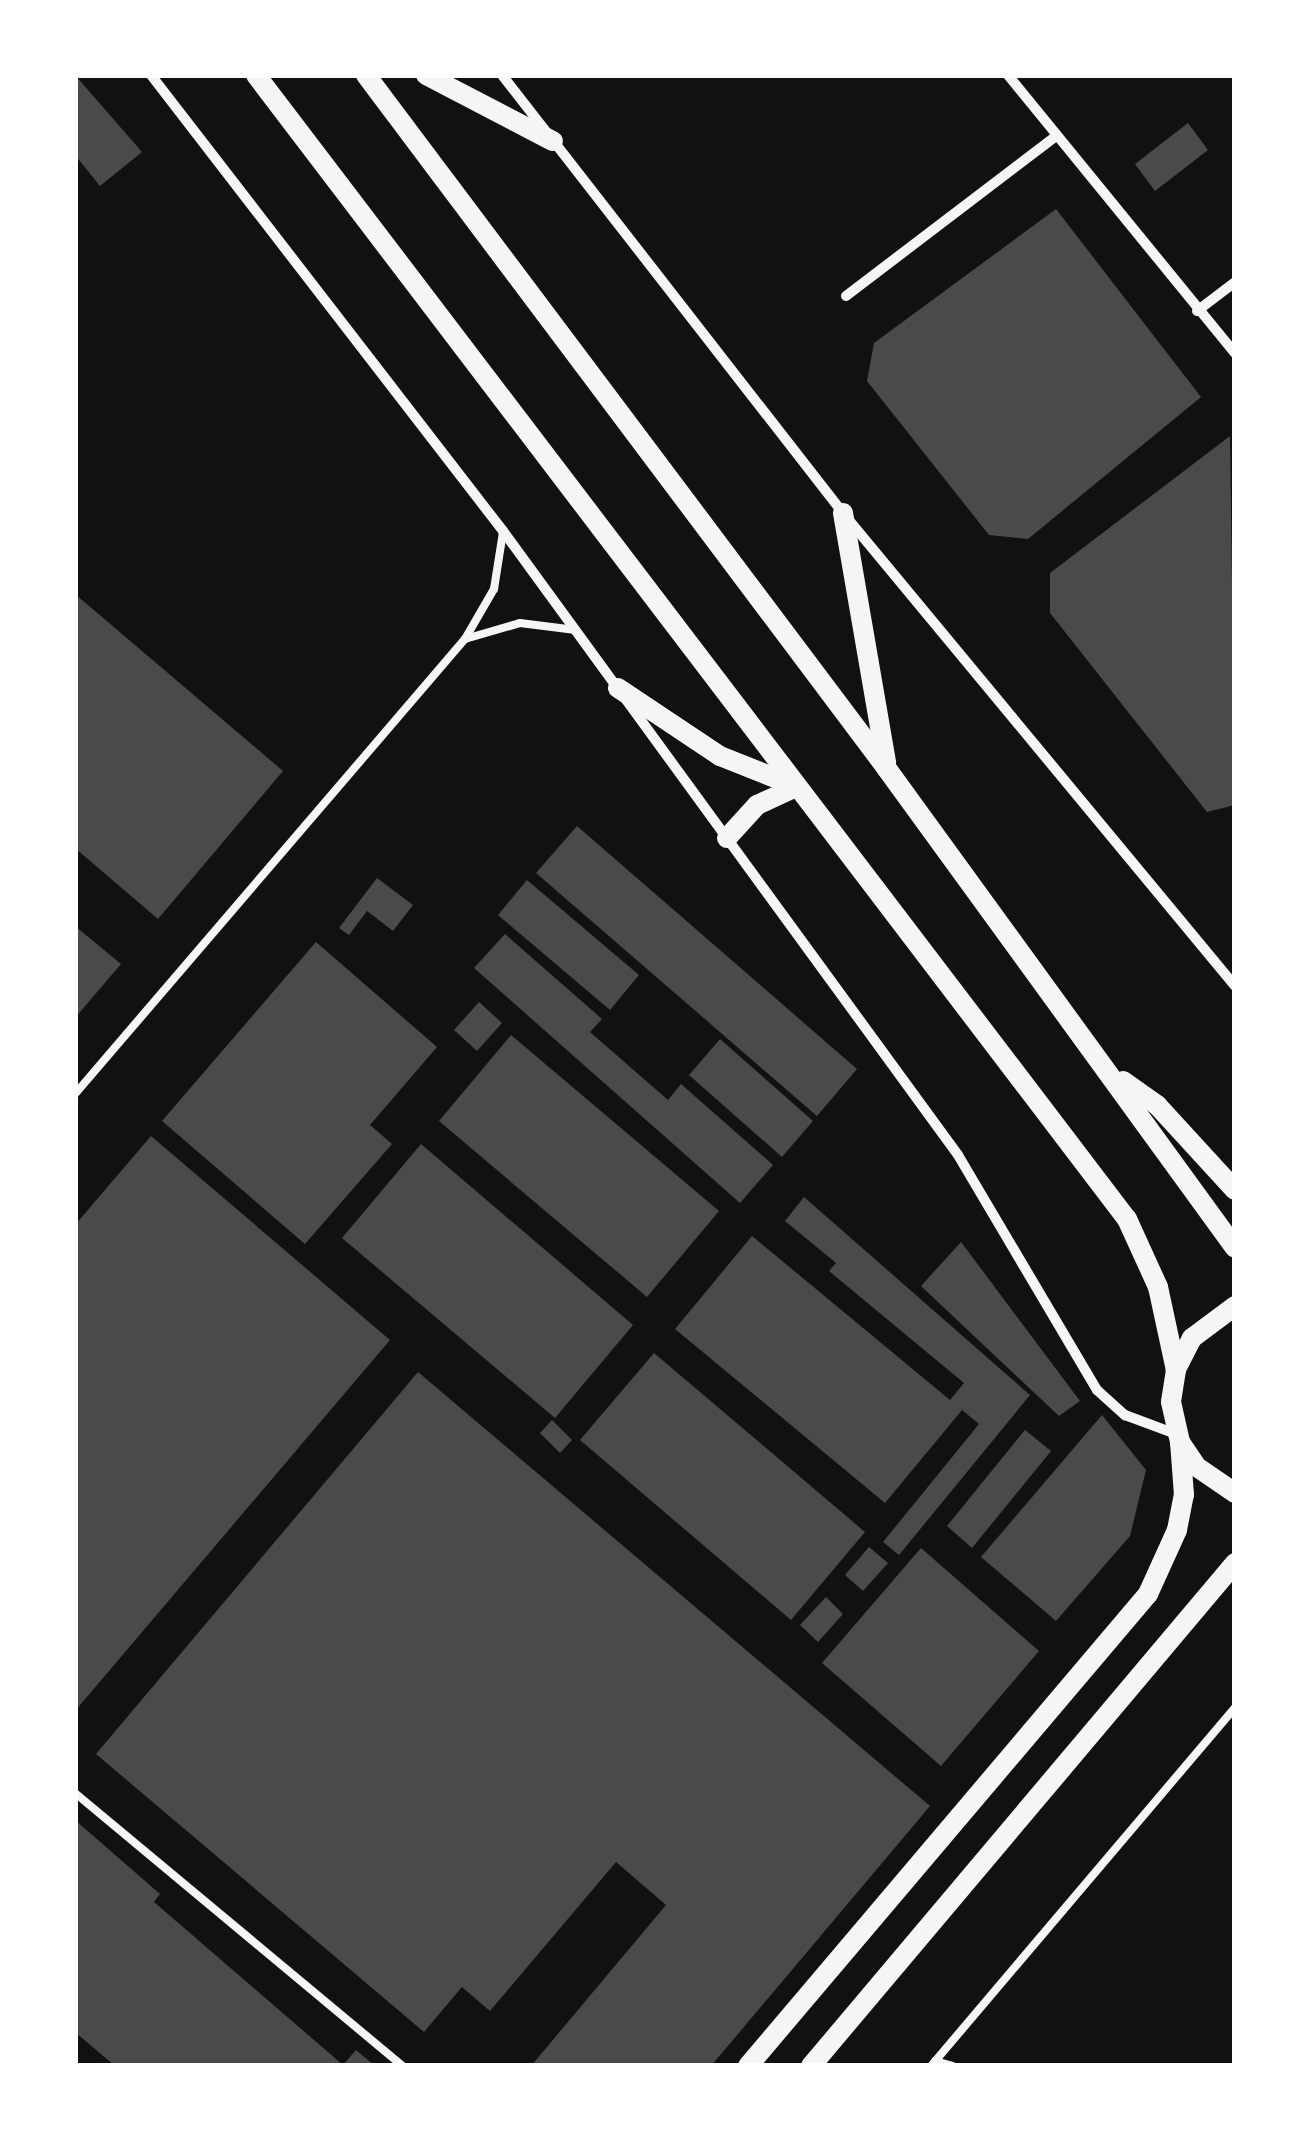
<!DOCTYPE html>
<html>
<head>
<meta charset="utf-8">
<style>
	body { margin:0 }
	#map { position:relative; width:1310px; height:2141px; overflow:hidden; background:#111; font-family:Inter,sans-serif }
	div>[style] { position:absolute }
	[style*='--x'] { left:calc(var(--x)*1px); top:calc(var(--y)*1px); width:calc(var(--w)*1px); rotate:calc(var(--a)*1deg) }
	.building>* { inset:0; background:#4a4a4a }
	.service>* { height:8px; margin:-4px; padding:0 4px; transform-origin:4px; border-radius:4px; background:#f5f5f5 }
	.minor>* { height:10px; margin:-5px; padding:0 5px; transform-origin:5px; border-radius:5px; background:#f5f5f5 }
	.secondary>* { height:20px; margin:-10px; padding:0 10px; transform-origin:10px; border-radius:10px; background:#f5f5f5 }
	span { translate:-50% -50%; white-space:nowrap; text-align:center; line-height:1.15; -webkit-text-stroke:8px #fff; paint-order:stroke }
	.frame { position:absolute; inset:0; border:78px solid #fff; pointer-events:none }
</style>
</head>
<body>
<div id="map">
	<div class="building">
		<i style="clip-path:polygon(75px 75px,142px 152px,100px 186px,75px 155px)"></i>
		<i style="clip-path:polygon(1188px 123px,1208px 150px,1155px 191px,1135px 164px)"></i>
		<i style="clip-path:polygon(1056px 209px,1201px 397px,1028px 539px,989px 535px,867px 381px,874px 343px)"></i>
		<i style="clip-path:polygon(1230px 436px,1235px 805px,1207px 812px,1050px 613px,1050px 573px)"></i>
		<i style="clip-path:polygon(75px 594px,283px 771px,158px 919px,75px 848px)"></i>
		<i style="clip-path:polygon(577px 826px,857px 1069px,817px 1116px,536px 873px)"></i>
		<i style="clip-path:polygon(377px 878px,413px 905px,393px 931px,367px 911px,349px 935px,339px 928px)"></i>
		<i style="clip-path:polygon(527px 880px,639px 975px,610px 1010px,498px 915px)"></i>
		<i style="clip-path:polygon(75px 926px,121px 964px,75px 1018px)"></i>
		<i style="clip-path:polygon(505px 934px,602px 1019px,590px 1032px,668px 1100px,681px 1084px,773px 1165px,740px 1203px,474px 968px)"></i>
		<i style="clip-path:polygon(316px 942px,437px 1047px,370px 1125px,392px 1144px,305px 1244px,162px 1121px)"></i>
		<i style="clip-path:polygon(479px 1002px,502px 1023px,477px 1051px,454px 1030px)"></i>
		<i style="clip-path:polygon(511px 1035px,719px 1211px,647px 1297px,439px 1121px)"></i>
		<i style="clip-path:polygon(720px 1039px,813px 1121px,782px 1157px,689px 1075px)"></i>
		<i style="clip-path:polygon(151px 1136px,390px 1340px,75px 1711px,75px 1225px)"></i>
		<i style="clip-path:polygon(421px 1144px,633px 1325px,555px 1418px,342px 1238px)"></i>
		<i style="clip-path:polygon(804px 1197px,1030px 1395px,899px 1555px,883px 1542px,979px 1424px,962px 1410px,885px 1503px,675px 1329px,752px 1236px,950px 1400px,964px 1383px,829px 1271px,836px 1263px,785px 1221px)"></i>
		<i style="clip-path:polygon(961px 1242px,1080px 1401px,1059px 1416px,921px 1286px)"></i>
		<i style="clip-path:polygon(654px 1353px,865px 1532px,791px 1620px,580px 1440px)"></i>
		<i style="clip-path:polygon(418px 1372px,930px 1806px,711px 2066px,531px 2066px,666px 1905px,616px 1862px,490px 2011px,462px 1987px,424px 2032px,96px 1754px)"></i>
		<i style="clip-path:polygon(1102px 1415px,1146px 1470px,1130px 1536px,1056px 1621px,981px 1557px)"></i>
		<i style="clip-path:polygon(552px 1420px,572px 1440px,560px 1453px,540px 1433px)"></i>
		<i style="clip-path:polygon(1025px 1430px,1051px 1451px,972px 1548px,947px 1526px)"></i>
		<i style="clip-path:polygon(869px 1547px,888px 1563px,863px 1591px,845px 1575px)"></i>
		<i style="clip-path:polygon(921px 1548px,1039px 1651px,941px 1766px,822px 1663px)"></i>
		<i style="clip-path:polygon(826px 1597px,843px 1614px,818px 1642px,800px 1625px)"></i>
		<i style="clip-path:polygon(75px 1820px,160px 1894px,154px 1902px,343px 2065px,356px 2050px,375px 2066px,115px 2066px,75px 2032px)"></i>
	</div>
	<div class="service">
		<i style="--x:465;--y:639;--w:57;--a:-16.2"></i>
		<i style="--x:520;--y:623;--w:56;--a:7.1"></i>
		<i style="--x:75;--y:1094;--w:599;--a:-49.4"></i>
		<i style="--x:465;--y:639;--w:58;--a:-59.9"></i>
		<i style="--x:494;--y:589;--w:58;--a:-81"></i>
		<i style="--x:75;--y:1793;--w:427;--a:39.8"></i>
		<i style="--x:935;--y:2061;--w:18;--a:16"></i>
		<i style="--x:931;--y:2066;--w:470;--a:-49.7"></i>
	</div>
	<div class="minor">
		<i style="--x:151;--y:75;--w:576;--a:52.33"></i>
		<i style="--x:503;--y:531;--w:772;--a:53.9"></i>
		<i style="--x:958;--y:1155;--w:273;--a:59.4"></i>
		<i style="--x:1097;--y:1390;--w:38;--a:42"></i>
		<i style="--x:1125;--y:1415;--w:54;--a:20.4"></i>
		<i style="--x:502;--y:75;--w:555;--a:52.1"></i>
		<i style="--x:843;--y:513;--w:614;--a:50.35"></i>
		<i style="--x:1008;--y:75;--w:359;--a:50.8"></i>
		<i style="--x:846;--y:296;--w:265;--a:-37.3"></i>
		<i style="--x:1197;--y:311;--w:48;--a:-37.3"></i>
	</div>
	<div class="secondary">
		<i style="--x:256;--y:75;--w:1438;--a:52.72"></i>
		<i style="--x:1127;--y:1219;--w:75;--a:65.5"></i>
		<i style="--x:1158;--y:1287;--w:85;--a:77.8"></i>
		<i style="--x:366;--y:75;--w:868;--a:53.1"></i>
		<i style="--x:887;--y:769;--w:592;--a:54"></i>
		<i style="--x:426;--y:75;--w:143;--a:27.5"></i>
		<i style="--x:843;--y:513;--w:253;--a:80.2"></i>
		<i style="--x:618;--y:688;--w:123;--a:33.7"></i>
		<i style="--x:720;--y:756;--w:81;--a:21.8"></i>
		<i style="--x:727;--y:838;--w:45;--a:-47.7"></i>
		<i style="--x:757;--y:805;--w:43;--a:-24.8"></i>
		<i style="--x:1123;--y:1081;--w:42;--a:35.2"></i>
		<i style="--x:1157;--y:1105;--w:115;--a:47.5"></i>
		<i style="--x:1235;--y:1306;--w:54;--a:143.3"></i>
		<i style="--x:1192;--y:1338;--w:36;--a:117"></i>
		<i style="--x:1176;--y:1370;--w:32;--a:99"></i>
		<i style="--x:1171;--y:1402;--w:41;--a:77.3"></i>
		<i style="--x:1180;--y:1442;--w:30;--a:56"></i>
		<i style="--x:1197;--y:1467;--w:46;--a:34.4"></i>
		<i style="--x:748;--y:2066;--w:619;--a:-49.72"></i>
		<i style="--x:1148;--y:1594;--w:70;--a:-65.6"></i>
		<i style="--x:1177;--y:1530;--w:36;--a:-79"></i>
		<i style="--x:1184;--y:1495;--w:53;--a:-94.3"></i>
		<i style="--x:811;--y:2066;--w:658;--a:-49.87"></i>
	</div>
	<div class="frame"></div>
</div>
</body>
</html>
